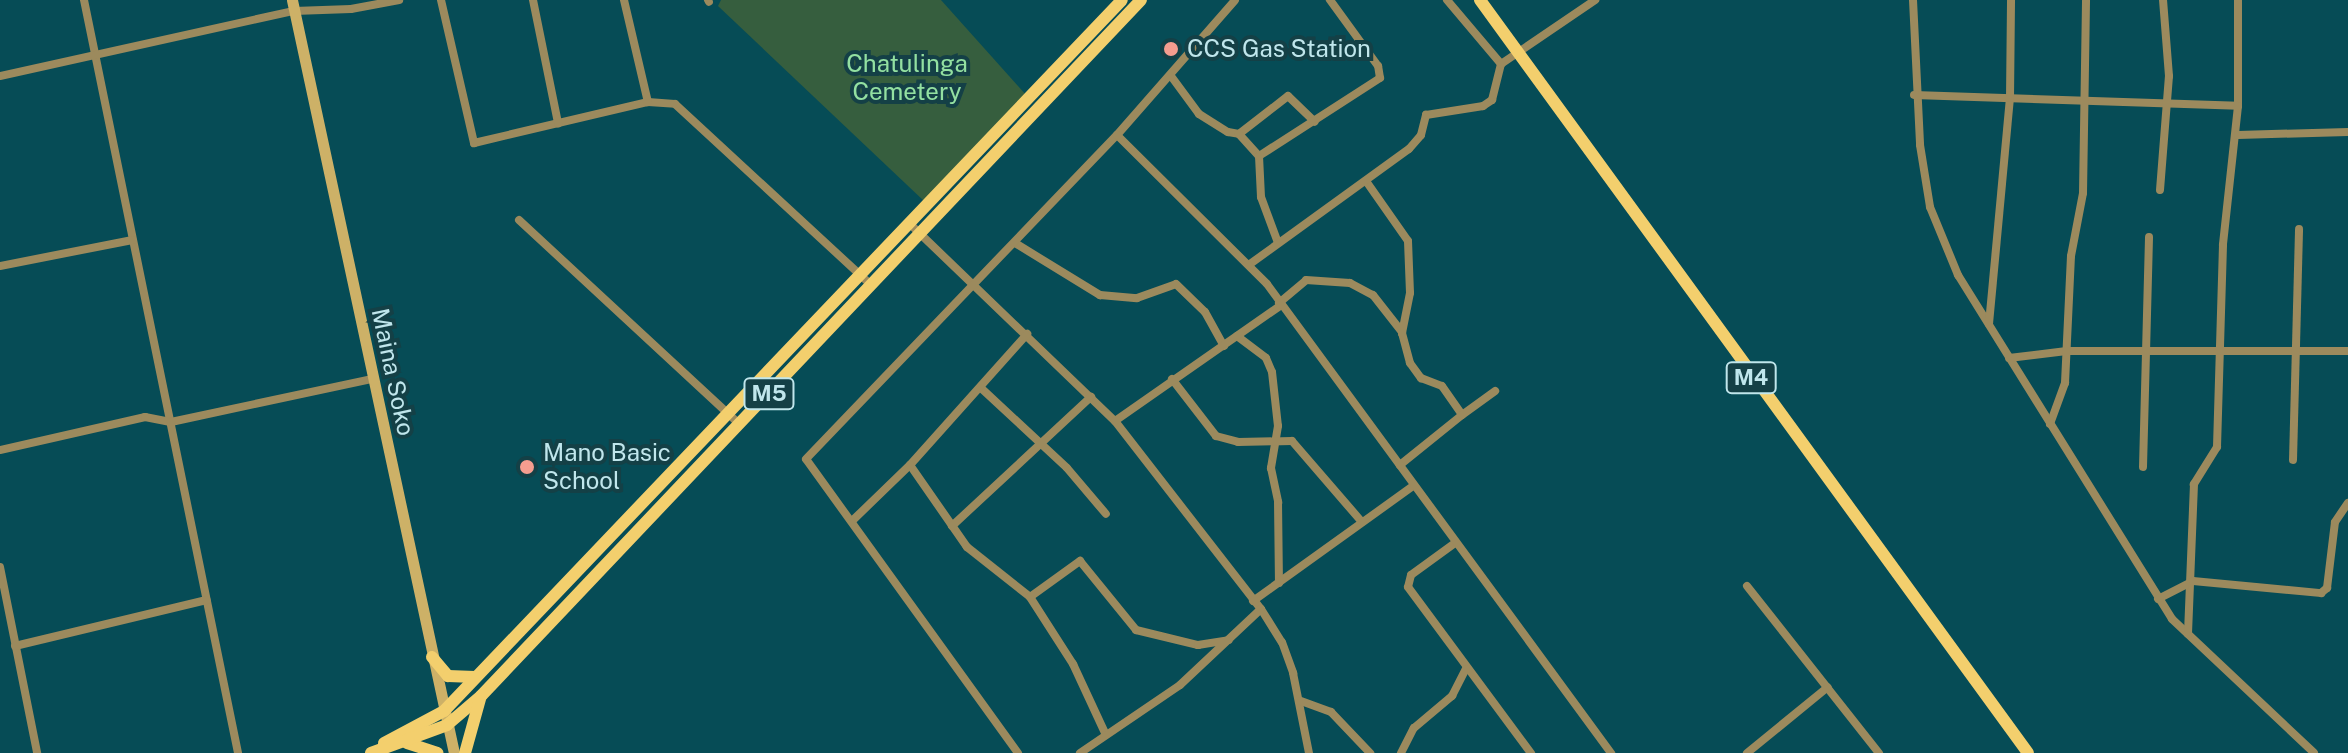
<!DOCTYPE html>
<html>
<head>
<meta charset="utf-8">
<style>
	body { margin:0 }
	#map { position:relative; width:2348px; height:753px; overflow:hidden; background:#064c56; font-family:"Public Sans",sans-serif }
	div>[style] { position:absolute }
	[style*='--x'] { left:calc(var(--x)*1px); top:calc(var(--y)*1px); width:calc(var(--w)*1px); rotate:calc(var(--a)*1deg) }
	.green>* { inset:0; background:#365e3e }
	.street>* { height:8px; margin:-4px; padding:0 4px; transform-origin:4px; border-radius:4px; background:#9c8a5d }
	.secondary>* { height:11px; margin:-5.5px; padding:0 5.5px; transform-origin:5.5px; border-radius:5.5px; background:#cdb167 }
	.primary>* { height:12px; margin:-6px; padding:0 6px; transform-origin:6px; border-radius:6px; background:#f3cf6d }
	.dots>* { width:22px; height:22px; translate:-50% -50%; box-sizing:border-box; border:4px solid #144046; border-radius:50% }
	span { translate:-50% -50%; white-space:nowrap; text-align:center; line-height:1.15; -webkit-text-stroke:8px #144046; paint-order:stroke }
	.shield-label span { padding:2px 6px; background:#144046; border:2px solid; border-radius:6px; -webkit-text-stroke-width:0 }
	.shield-label { font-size:22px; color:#c0e6ec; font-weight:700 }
	.poi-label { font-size:24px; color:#c0e6ec }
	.left { translate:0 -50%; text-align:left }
	.park-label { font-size:24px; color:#93e0a1 }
	.street-label { font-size:24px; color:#c0e6ec }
</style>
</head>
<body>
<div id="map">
	<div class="green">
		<i style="clip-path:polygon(721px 0,941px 0,1027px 96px,925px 202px,718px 6px)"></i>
	</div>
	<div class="street">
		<i style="--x:84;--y:0;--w:769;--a:78.44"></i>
		<i style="--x:441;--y:0;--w:147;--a:77"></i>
		<i style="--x:474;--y:143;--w:179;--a:-13.3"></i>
		<i style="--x:648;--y:102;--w:27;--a:4"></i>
		<i style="--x:675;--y:104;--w:268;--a:42.7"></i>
		<i style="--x:533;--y:0;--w:126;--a:78.5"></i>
		<i style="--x:624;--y:0;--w:105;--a:76.8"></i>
		<i style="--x:708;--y:0;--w:2;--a:63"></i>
		<i style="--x:1447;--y:0;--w:84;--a:49.8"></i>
		<i style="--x:1913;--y:0;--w:145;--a:87.2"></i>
		<i style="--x:1920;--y:145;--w:63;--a:80.8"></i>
		<i style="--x:1930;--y:207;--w:74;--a:67.6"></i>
		<i style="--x:1958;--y:275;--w:405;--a:58.1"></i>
		<i style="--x:2172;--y:619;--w:195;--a:43.3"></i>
		<i style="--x:2238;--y:0;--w:106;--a:90"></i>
		<i style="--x:0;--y:76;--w:301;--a:-12.5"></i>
		<i style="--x:294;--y:11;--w:57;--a:-2"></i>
		<i style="--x:351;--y:9;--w:49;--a:-10.6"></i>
		<i style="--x:1171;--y:76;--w:47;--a:53.6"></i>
		<i style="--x:1199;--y:114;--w:34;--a:32"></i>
		<i style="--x:1228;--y:132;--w:11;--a:10"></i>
		<i style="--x:1239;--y:134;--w:62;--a:-37.8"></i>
		<i style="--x:1288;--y:96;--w:37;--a:44"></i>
		<i style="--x:1914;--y:95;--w:324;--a:1.9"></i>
		<i style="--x:2238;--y:106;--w:140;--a:96.2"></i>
		<i style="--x:2223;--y:245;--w:202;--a:91.7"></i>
		<i style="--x:2217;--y:447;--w:44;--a:121.9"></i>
		<i style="--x:2194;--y:484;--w:150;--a:92.3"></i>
		<i style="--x:1239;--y:134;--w:30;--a:48"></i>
		<i style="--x:1259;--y:156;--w:41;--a:87.2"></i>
		<i style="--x:1261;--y:197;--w:49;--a:69.7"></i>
		<i style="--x:1117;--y:135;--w:179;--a:-48.8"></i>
		<i style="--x:2238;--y:135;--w:110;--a:-1.6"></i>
		<i style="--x:1259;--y:156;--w:144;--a:-32.8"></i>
		<i style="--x:1380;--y:78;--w:12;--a:-99"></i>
		<i style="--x:1378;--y:66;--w:82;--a:-126"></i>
		<i style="--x:1366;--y:181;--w:73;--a:55"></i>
		<i style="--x:1408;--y:241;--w:52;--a:87.8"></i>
		<i style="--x:1410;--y:293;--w:41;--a:101.3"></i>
		<i style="--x:1402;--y:333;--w:31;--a:75"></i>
		<i style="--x:1410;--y:363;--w:19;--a:54"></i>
		<i style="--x:1421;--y:378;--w:22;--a:21"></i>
		<i style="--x:1442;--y:386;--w:35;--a:55"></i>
		<i style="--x:1462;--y:415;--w:80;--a:141.1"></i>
		<i style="--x:2160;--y:190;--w:114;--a:-85.5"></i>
		<i style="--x:2169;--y:76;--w:76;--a:-94.5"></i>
		<i style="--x:519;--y:220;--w:301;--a:42.8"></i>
		<i style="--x:911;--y:225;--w:283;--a:43.9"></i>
		<i style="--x:1115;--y:421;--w:238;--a:52.2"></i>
		<i style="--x:1261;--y:609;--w:39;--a:58"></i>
		<i style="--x:1282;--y:642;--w:33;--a:70"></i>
		<i style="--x:1293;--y:673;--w:82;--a:78.7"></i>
		<i style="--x:1015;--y:243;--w:100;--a:31.5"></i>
		<i style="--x:1100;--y:295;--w:37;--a:5"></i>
		<i style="--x:1137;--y:298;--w:41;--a:-19.7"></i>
		<i style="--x:1176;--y:284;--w:40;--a:44"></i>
		<i style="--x:1205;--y:312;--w:39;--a:61"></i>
		<i style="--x:1250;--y:264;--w:196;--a:-35.9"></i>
		<i style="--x:1409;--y:149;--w:18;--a:-49"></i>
		<i style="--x:1421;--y:135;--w:21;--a:-76"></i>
		<i style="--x:1426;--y:115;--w:58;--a:-9"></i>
		<i style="--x:1483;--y:106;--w:11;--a:-34"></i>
		<i style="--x:1492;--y:100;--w:37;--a:-76"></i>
		<i style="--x:1501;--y:64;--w:114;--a:-34.2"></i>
		<i style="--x:0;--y:266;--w:135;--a:-11.1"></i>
		<i style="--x:1279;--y:303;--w:35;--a:-40"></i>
		<i style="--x:1306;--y:280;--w:44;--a:3.9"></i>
		<i style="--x:1350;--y:283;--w:26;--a:28"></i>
		<i style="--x:1373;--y:295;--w:47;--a:51.9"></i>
		<i style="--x:1989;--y:324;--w:227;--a:-84.7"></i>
		<i style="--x:2010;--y:98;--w:98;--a:-89.4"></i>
		<i style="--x:1237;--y:336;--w:36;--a:37"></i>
		<i style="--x:1266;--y:358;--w:15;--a:67"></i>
		<i style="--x:1272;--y:372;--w:54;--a:83.7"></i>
		<i style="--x:1278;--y:426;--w:43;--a:99.5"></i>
		<i style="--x:1271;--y:468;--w:35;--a:78"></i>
		<i style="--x:1278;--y:502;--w:81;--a:89.3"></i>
		<i style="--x:2009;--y:358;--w:58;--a:-6.9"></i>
		<i style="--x:2067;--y:351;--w:281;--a:0"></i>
		<i style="--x:1172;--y:379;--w:72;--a:52.3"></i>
		<i style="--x:1216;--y:436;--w:23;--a:15"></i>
		<i style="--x:1238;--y:442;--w:54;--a:-1.1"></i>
		<i style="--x:1292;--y:441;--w:107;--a:49.2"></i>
		<i style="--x:981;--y:388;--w:117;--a:42.9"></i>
		<i style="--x:1067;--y:468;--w:60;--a:49.7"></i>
		<i style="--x:1462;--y:415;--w:41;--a:-36"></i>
		<i style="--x:1115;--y:421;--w:203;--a:-34.9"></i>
		<i style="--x:2050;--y:424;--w:44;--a:-69.9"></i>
		<i style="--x:2065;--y:383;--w:127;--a:-87.3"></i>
		<i style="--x:2071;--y:256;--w:64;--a:-79.2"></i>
		<i style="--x:2083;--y:193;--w:193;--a:-89.1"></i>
		<i style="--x:0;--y:450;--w:149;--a:-12.8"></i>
		<i style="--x:145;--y:417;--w:26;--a:11"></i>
		<i style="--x:171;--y:422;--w:206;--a:-12.1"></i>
		<i style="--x:2293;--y:460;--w:231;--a:-88.5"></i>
		<i style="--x:910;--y:465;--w:176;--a:-48.2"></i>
		<i style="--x:2143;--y:467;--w:230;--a:-88.5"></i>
		<i style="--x:852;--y:521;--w:81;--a:-44"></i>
		<i style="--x:910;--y:465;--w:100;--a:55.2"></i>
		<i style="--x:967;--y:547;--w:80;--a:38.4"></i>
		<i style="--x:1030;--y:597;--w:80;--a:57.3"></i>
		<i style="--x:1073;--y:664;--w:78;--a:65.1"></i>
		<i style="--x:952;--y:526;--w:190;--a:-42.9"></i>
		<i style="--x:1455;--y:543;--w:54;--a:144"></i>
		<i style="--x:1411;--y:575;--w:12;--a:104"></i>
		<i style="--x:1408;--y:587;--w:207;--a:53.5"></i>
		<i style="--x:0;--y:567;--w:190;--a:78.7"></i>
		<i style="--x:1747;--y:586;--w:213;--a:51.7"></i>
		<i style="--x:1030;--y:597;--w:62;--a:-35.8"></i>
		<i style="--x:1080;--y:561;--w:89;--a:50.9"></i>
		<i style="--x:1136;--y:630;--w:64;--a:13.6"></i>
		<i style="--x:1198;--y:645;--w:31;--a:-9"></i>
		<i style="--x:2158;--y:599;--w:39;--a:-27"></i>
		<i style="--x:2193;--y:581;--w:129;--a:5.4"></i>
		<i style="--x:2321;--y:593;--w:8;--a:-40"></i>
		<i style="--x:2327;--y:588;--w:66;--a:-83.1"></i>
		<i style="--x:2335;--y:522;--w:23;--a:-56"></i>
		<i style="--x:1253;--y:601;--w:197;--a:-35.7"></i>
		<i style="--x:15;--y:646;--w:197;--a:-13.5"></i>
		<i style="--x:1301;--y:701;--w:32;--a:20"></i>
		<i style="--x:1331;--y:712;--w:57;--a:46.4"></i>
		<i style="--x:1018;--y:753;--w:362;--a:-125.8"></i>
		<i style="--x:806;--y:459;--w:449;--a:-46.2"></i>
		<i style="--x:1117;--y:135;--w:211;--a:44.8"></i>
		<i style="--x:1267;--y:284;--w:582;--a:53.74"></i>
		<i style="--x:1080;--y:753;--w:121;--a:-34.2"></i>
		<i style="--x:1180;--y:685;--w:111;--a:-43.2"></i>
		<i style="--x:1401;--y:753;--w:28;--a:-63"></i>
		<i style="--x:1414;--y:728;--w:50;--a:-40.1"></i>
		<i style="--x:1452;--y:696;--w:30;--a:-63"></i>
		<i style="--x:1747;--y:753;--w:104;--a:-39.2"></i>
	</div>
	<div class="secondary">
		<i style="--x:292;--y:0;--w:770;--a:77.86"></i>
	</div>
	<div class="primary">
		<i style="--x:1480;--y:0;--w:931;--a:53.95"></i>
		<i style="--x:432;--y:657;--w:25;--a:50"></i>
		<i style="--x:448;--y:676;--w:27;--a:2"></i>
		<i style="--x:384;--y:743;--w:68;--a:-28.1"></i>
		<i style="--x:444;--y:711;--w:982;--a:-46.36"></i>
		<i style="--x:407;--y:743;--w:32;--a:18"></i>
		<i style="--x:371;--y:753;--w:81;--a:-20.2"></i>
		<i style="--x:447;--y:725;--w:45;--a:-40.5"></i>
		<i style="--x:481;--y:696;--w:959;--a:-46.52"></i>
		<i style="--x:465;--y:753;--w:56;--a:-74.5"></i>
	</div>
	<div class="dots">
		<i style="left:1171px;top:49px;background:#f59d8f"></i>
		<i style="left:527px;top:467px;background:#f59d8f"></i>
	</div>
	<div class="shield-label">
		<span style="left:1751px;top:378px">M4</span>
		<span style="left:769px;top:394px">M5</span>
	</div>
	<div class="poi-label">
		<span class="left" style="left:1187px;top:49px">CCS Gas Station</span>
		<span class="left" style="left:543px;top:467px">Mano Basic<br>School</span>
	</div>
	<div class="park-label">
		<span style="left:907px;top:78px">Chatulinga<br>Cemetery</span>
	</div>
	<div class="street-label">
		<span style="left:393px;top:372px;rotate:78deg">Maina Soko</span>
	</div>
</div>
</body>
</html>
